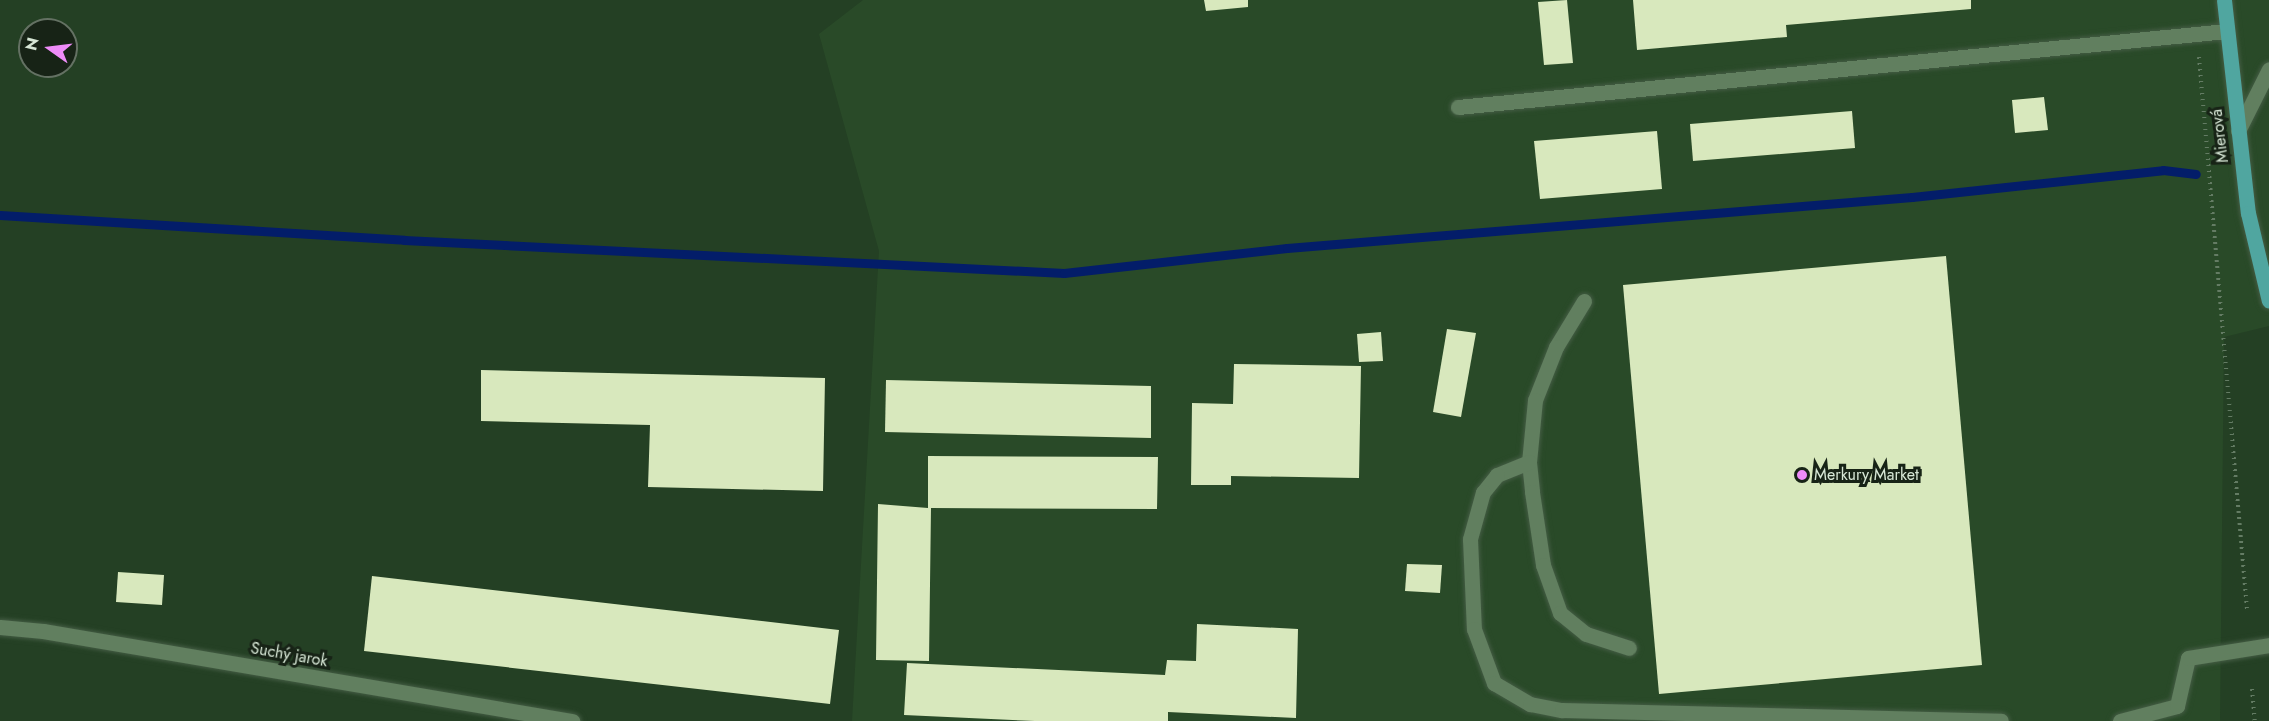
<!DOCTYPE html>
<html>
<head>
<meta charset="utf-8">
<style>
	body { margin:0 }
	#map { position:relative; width:2269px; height:721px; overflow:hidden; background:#244024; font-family:Jost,sans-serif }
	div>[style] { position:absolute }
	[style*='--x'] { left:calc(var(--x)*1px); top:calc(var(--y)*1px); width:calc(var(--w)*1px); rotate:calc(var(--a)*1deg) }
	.built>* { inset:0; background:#294a28 }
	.stream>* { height:9px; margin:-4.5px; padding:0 4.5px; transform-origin:4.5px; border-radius:4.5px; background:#031d69 }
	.building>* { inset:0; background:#d8e8bd }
	.path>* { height:4px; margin-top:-2px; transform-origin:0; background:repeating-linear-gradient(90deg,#647c64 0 1.5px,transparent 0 6px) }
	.roads { filter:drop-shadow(0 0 2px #445c44) drop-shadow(0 0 2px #445c44) }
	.minor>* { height:15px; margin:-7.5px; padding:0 7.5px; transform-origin:7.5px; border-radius:7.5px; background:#617f5f }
	.major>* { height:15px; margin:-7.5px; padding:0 7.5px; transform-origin:7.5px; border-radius:7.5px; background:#50a6a0 }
	.dots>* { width:16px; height:16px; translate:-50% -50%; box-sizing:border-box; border:3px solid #172316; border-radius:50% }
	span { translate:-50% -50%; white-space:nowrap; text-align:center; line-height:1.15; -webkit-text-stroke:6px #172316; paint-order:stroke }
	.street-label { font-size:16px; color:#d7e7d6 }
	.poi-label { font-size:16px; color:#d7e7d6 }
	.left { translate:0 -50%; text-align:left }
	.north { position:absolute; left:18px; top:18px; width:60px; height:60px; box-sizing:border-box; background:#172316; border:2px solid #647163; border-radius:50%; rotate:284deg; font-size:16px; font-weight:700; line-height:24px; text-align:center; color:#d7e7d6 }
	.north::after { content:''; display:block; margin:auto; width:21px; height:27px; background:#ee8cf8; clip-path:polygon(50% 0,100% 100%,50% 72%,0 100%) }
</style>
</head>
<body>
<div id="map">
	<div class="built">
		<i style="clip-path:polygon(863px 0,2269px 0,2269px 326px,2224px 337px,2220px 721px,852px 721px,879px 251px,819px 34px)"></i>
	</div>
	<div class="stream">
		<i style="--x:0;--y:215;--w:405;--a:3.5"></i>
		<i style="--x:404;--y:240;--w:661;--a:2.86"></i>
		<i style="--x:1064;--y:273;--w:224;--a:-6.4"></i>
		<i style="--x:1287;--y:248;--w:627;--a:-4.66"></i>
		<i style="--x:1912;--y:197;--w:252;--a:-6.1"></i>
		<i style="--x:2163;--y:170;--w:33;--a:7"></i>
	</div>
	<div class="building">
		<i style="clip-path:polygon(1204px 0,1248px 0,1248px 7px,1206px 11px)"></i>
		<i style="clip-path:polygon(1567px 0,1573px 63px,1544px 65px,1538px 2px)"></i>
		<i style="clip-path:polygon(1633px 0,1971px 0,1971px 9px,1786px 25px,1787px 37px,1637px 50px)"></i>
		<i style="clip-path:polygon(2044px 97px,2048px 130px,2015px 133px,2012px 100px)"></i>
		<i style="clip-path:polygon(1852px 111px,1855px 148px,1693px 161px,1690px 124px)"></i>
		<i style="clip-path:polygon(1657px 131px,1662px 189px,1540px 199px,1534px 141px)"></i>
		<i style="clip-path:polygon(1946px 256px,1982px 665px,1659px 694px,1623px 285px)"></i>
		<i style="clip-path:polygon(1447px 329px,1476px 333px,1461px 417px,1433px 412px)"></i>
		<i style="clip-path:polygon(1381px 332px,1383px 361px,1359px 362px,1357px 334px)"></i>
		<i style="clip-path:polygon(1234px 364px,1361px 366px,1359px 478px,1231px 476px,1231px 485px,1191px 485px,1192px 403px,1233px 404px)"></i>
		<i style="clip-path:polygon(481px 370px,825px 378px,823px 491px,648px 487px,650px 425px,481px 421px)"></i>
		<i style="clip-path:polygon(886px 380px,1151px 386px,1151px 438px,885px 432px)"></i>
		<i style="clip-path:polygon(928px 456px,1158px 457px,1157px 509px,931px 508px,929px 661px,876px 660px,878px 504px,928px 508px)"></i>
		<i style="clip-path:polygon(1407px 564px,1442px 565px,1440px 593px,1405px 591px)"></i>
		<i style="clip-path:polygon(118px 572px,164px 575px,162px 605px,116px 602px)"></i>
		<i style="clip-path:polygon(372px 576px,839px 630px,830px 704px,364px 651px)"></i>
		<i style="clip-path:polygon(1197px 624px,1298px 629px,1296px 718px,1168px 712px,1168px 721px,1035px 721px,904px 715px,907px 663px,1165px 675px,1167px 660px,1196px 661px)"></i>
	</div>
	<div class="path">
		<i style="--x:2199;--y:57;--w:554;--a:85.03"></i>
		<i style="--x:2252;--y:689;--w:32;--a:85"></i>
	</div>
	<div class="roads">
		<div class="minor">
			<i style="--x:1458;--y:107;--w:772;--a:-5.65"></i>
			<i style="--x:2238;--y:131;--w:69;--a:-63.4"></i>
			<i style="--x:1584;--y:301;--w:54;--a:121.3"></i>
			<i style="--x:1556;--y:347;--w:57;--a:111.6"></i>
			<i style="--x:1535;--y:400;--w:62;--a:95.5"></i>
			<i style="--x:1529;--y:462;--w:30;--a:84"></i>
			<i style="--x:1532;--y:492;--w:74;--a:81.4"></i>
			<i style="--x:1543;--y:565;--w:51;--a:70.5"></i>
			<i style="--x:1560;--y:613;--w:33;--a:39"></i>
			<i style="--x:1586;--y:634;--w:45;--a:18"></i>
			<i style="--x:1529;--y:462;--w:35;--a:158"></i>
			<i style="--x:1497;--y:475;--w:22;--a:129"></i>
			<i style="--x:1483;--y:492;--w:49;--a:105.5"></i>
			<i style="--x:1470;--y:539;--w:90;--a:87.5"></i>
			<i style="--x:1474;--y:629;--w:58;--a:69.7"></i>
			<i style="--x:1494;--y:683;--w:42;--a:30.3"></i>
			<i style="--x:1530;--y:704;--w:33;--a:11"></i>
			<i style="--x:1562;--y:710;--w:439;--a:1.4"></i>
			<i style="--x:0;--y:627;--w:43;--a:5.3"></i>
			<i style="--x:43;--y:631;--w:537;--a:9.66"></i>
			<i style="--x:2120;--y:721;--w:59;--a:-14.7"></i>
			<i style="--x:2177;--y:706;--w:49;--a:-77.1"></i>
			<i style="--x:2188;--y:658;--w:82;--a:-9.1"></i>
		</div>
		<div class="major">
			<i style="--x:2224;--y:0;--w:214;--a:83.6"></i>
			<i style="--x:2248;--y:213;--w:90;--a:76.6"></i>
		</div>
	</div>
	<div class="dots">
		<i style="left:1802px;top:475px;background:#ee8cf8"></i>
	</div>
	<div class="street-label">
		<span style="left:2220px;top:136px;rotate:-97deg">Mierová</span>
		<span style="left:289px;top:655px;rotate:10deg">Suchý jarok</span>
	</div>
	<div class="poi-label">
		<span class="left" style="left:1814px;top:475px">Merkury Market</span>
	</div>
	<div class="north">N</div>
</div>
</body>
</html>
